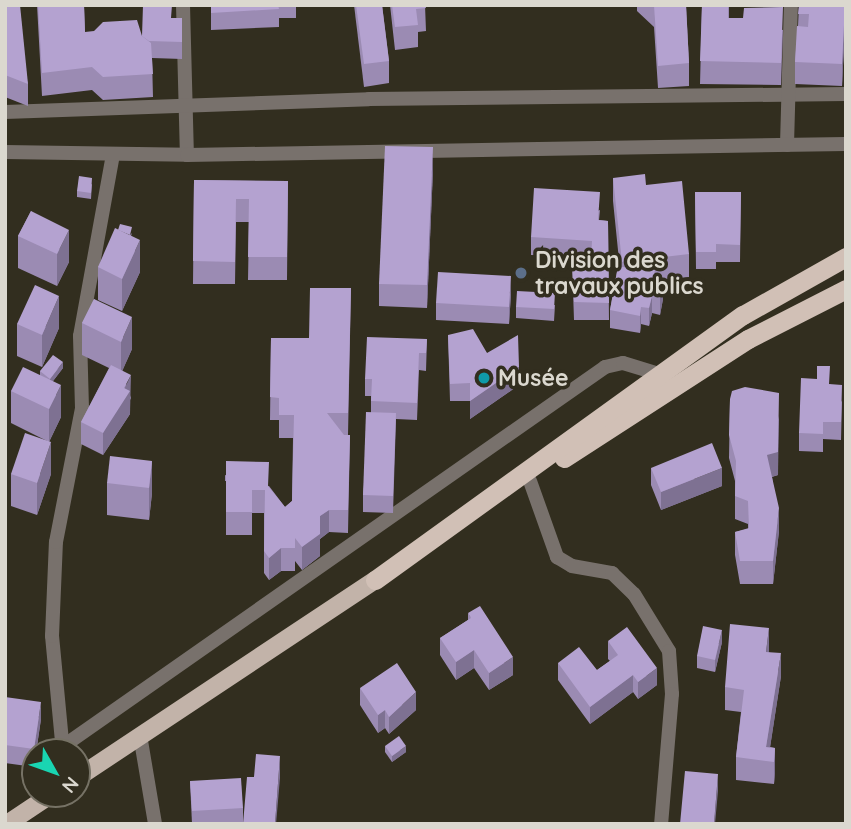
<!DOCTYPE html>
<html>
<head>
<meta charset="utf-8">
<style>
	body { margin:0 }
	#map { position:relative; width:851px; height:829px; overflow:hidden; background:#322e1f; font-family:Quicksand,sans-serif }
	div>[style] { position:absolute }
	[style*='--x'] { left:calc(var(--x)*1px); top:calc(var(--y)*1px); width:calc(var(--w)*1px); rotate:calc(var(--a)*1deg) }
	.minor>* { height:14px; margin:-7px; padding:0 7px; transform-origin:7px; border-radius:7px; background:#78716c }
	.tertiary>* { height:14px; margin:-7px; padding:0 7px; transform-origin:7px; border-radius:7px; background:#78716c }
	.primary>* { height:18px; margin:-9px; padding:0 9px; transform-origin:9px; border-radius:9px; background:#c2b3a9 }
	.trunk>* { height:19px; margin:-9.5px; padding:0 9.5px; transform-origin:9.5px; border-radius:9.5px; background:#d1c0b6 }
	.wall>* { inset:0; background:#9b8bb3 }
	.shaded-wall>* { inset:0; background:#7e7192 }
	.building>* { inset:0; background:#b4a2d0 }
	.dots>* { width:19px; height:19px; translate:-50% -50%; box-sizing:border-box; border:4px solid #322e1f; border-radius:50% }
	span { translate:-50% -50%; white-space:nowrap; text-align:center; line-height:1.15; -webkit-text-stroke:7px #322e1f; paint-order:stroke }
	.poi-label { font-size:23px; color:#dbd8cf; font-weight:700 }
	.left { translate:0 -50%; text-align:left }
	.frame { position:absolute; inset:0; border:7px solid #dbd8cf; pointer-events:none }
	.north { position:absolute; left:21px; top:738px; width:70px; height:70px; box-sizing:border-box; background:#322e1f; border:2px solid #767265; border-radius:50%; rotate:130deg; font-size:19px; font-weight:700; line-height:28px; text-align:center; color:#dbd8cf }
	.north::after { content:''; display:block; margin:auto; width:24px; height:32px; background:#19d5b2; clip-path:polygon(50% 0,100% 100%,50% 72%,0 100%) }
</style>
</head>
<body>
<div id="map">
	<div class="minor">
		<i style="--x:183;--y:5;--w:150;--a:88.5"></i>
		<i style="--x:5;--y:112;--w:364;--a:-2"></i>
		<i style="--x:369;--y:99;--w:477;--a:-0.6"></i>
		<i style="--x:787;--y:145;--w:140;--a:-88.4"></i>
		<i style="--x:530;--y:481;--w:81;--a:70.4"></i>
		<i style="--x:557;--y:557;--w:17;--a:31"></i>
		<i style="--x:572;--y:566;--w:41;--a:9.9"></i>
		<i style="--x:612;--y:573;--w:30;--a:44"></i>
		<i style="--x:634;--y:594;--w:67;--a:58.4"></i>
		<i style="--x:669;--y:651;--w:43;--a:86"></i>
		<i style="--x:672;--y:694;--w:130;--a:94.8"></i>
		<i style="--x:140;--y:735;--w:90;--a:80.4"></i>
		<i style="--x:62;--y:747;--w:663;--a:-34.98"></i>
		<i style="--x:605;--y:367;--w:18;--a:-13"></i>
		<i style="--x:623;--y:363;--w:39;--a:17"></i>
		<i style="--x:63;--y:752;--w:117;--a:-95.4"></i>
		<i style="--x:52;--y:636;--w:94;--a:-87.6"></i>
		<i style="--x:56;--y:542;--w:136;--a:-79"></i>
		<i style="--x:82;--y:408;--w:72;--a:-91.6"></i>
		<i style="--x:80;--y:336;--w:184;--a:-79.7"></i>
	</div>
	<div class="tertiary">
		<i style="--x:5;--y:152;--w:182;--a:0.9"></i>
		<i style="--x:187;--y:155;--w:659;--a:-0.96"></i>
	</div>
	<div class="primary">
		<i style="--x:77;--y:778;--w:358;--a:-33.6"></i>
		<i style="--x:7;--y:824;--w:54;--a:-33.7"></i>
	</div>
	<div class="trunk">
		<i style="--x:564;--y:458;--w:219;--a:-32.9"></i>
		<i style="--x:748;--y:339;--w:110;--a:-27"></i>
		<i style="--x:375;--y:580;--w:453;--a:-35.8"></i>
		<i style="--x:743;--y:315;--w:118;--a:-29.4"></i>
	</div>
	<div class="wall">
		<i style="clip-path:polygon(5px 5px,28px 84px,28px 106px,5px 97px)"></i>
		<i style="clip-path:polygon(37px 5px,84px 5px,85px 32px,142px 36px,172px 18px,182px 18px,182px 59px,152px 58px,153px 97px,103px 100px,92px 90px,42px 96px)"></i>
		<i style="clip-path:polygon(211px 5px,296px 5px,296px 18px,279px 18px,279px 27px,211px 30px)"></i>
		<i style="clip-path:polygon(354px 5px,382px 5px,389px 61px,389px 83px,364px 87px)"></i>
		<i style="clip-path:polygon(390px 5px,425px 5px,426px 31px,418px 32px,418px 47px,395px 50px)"></i>
		<i style="clip-path:polygon(637px 5px,686px 5px,689px 63px,689px 86px,658px 88px,654px 27px,637px 11px)"></i>
		<i style="clip-path:polygon(702px 5px,729px 5px,729px 18px,783px 30px,781px 85px,700px 84px)"></i>
		<i style="clip-path:polygon(799px 5px,846px 5px,842px 86px,795px 84px,795px 62px,798px 26px)"></i>
		<i style="clip-path:polygon(433px 170px,427px 308px,379px 306px,379px 284px)"></i>
		<i style="clip-path:polygon(613px 178px,689px 254px,689px 277px,657px 280px,663px 299px,660px 315px,652px 313px,649px 326px,641px 324px,640px 333px,610px 328px,610px 310px,619px 260px,613px 201px)"></i>
		<i style="clip-path:polygon(194px 180px,288px 181px,287px 280px,248px 280px,249px 222px,236px 222px,235px 284px,193px 284px)"></i>
		<i style="clip-path:polygon(92px 184px,91px 199px,77px 197px,77px 191px)"></i>
		<i style="clip-path:polygon(695px 192px,741px 192px,740px 262px,716px 262px,716px 269px,696px 269px)"></i>
		<i style="clip-path:polygon(600px 210px,599px 220px,608px 221px,609px 320px,574px 320px,572px 262px,591px 260px,591px 258px,531px 255px,531px 237px)"></i>
		<i style="clip-path:polygon(31px 211px,69px 262px,57px 286px,18px 268px,18px 236px)"></i>
		<i style="clip-path:polygon(132px 233px,131px 236px,140px 272px,122px 311px,98px 300px,98px 267px)"></i>
		<i style="clip-path:polygon(351px 288px,348px 435px,350px 435px,348px 533px,329px 532px,320px 539px,320px 556px,302px 570px,295px 561px,295px 571px,281px 571px,269px 580px,264px 573px,264px 513px,252px 513px,252px 535px,226px 535px,226px 481px,225px 481px,225px 475px,269px 486px,285px 507px,292px 501px,293px 438px,279px 438px,279px 420px,270px 420px,271px 338px,309px 338px)"></i>
		<i style="clip-path:polygon(511px 293px,509px 324px,436px 320px,436px 303px)"></i>
		<i style="clip-path:polygon(94px 299px,132px 349px,122px 371px,131px 398px,130px 400px,130px 414px,103px 455px,81px 444px,81px 422px,109px 368px,82px 355px,82px 323px)"></i>
		<i style="clip-path:polygon(555px 305px,554px 321px,516px 318px,516px 307px)"></i>
		<i style="clip-path:polygon(17px 324px,59px 328px,42px 367px,17px 356px)"></i>
		<i style="clip-path:polygon(448px 335px,487px 353px,519px 385px,470px 419px,470px 401px,450px 401px)"></i>
		<i style="clip-path:polygon(427px 339px,426px 371px,419px 370px,417px 420px,396px 419px,393px 513px,363px 512px,363px 495px,371px 412px,371px 396px,365px 396px,365px 379px)"></i>
		<i style="clip-path:polygon(63px 368px,53px 381px,61px 417px,49px 442px,11px 423px,11px 391px,40px 375px,40px 371px)"></i>
		<i style="clip-path:polygon(830px 384px,842px 402px,841px 440px,823px 439px,823px 452px,799px 451px,799px 433px)"></i>
		<i style="clip-path:polygon(730px 399px,778px 475px,772px 477px,779px 531px,773px 584px,740px 584px,735px 555px,735px 532px,748px 529px,748px 524px,735px 519px,735px 481px,729px 458px)"></i>
		<i style="clip-path:polygon(152px 461px,152px 493px,149px 520px,107px 515px,107px 483px)"></i>
		<i style="clip-path:polygon(651px 468px,722px 486px,661px 510px,651px 485px)"></i>
		<i style="clip-path:polygon(11px 474px,51px 474px,37px 515px,11px 506px)"></i>
		<i style="clip-path:polygon(468px 613px,513px 675px,489px 690px,474px 668px,456px 680px,440px 655px,440px 638px,468px 620px)"></i>
		<i style="clip-path:polygon(608px 641px,657px 685px,638px 699px,633px 692px,590px 724px,558px 680px,558px 663px,597px 670px,610px 661px,608px 659px)"></i>
		<i style="clip-path:polygon(722px 642px,715px 672px,697px 668px,697px 656px)"></i>
		<i style="clip-path:polygon(769px 652px,781px 676px,770px 747px,775px 748px,775px 771px,774px 784px,736px 780px,736px 757px,741px 712px,725px 710px,725px 687px)"></i>
		<i style="clip-path:polygon(360px 688px,416px 710px,389px 734px,385px 728px,378px 733px,360px 705px)"></i>
		<i style="clip-path:polygon(5px 697px,41px 719px,34px 767px,5px 763px)"></i>
		<i style="clip-path:polygon(385px 746px,406px 752px,392px 762px,385px 752px)"></i>
		<i style="clip-path:polygon(190px 781px,243px 808px,243px 824px,192px 824px)"></i>
	</div>
	<div class="shaded-wall">
		<i style="clip-path:polygon(845px 5px,846px 5px,842px 86px,842px 64px)"></i>
		<i style="clip-path:polygon(433px 147px,433px 170px,427px 308px,427px 285px)"></i>
		<i style="clip-path:polygon(69px 230px,69px 262px,57px 286px,57px 254px)"></i>
		<i style="clip-path:polygon(140px 240px,140px 272px,122px 311px,122px 279px)"></i>
		<i style="clip-path:polygon(511px 276px,511px 293px,509px 324px,509px 307px)"></i>
		<i style="clip-path:polygon(663px 281px,663px 299px,660px 315px,660px 297px)"></i>
		<i style="clip-path:polygon(59px 296px,59px 328px,42px 367px,42px 335px)"></i>
		<i style="clip-path:polygon(652px 296px,652px 313px,649px 326px,649px 308px)"></i>
		<i style="clip-path:polygon(641px 307px,641px 324px,640px 333px,640px 316px)"></i>
		<i style="clip-path:polygon(132px 317px,132px 349px,121px 374px,121px 342px)"></i>
		<i style="clip-path:polygon(63px 362px,63px 368px,50px 385px,50px 379px)"></i>
		<i style="clip-path:polygon(519px 367px,519px 385px,470px 419px,470px 401px)"></i>
		<i style="clip-path:polygon(131px 375px,130px 414px,103px 455px,103px 433px)"></i>
		<i style="clip-path:polygon(61px 385px,61px 417px,49px 442px,49px 409px)"></i>
		<i style="clip-path:polygon(779px 416px,778px 475px,767px 478px,767px 455px)"></i>
		<i style="clip-path:polygon(51px 442px,51px 474px,37px 515px,37px 483px)"></i>
		<i style="clip-path:polygon(152px 461px,152px 493px,149px 520px,149px 488px)"></i>
		<i style="clip-path:polygon(722px 468px,722px 486px,661px 510px,661px 492px)"></i>
		<i style="clip-path:polygon(779px 508px,779px 531px,773px 584px,773px 561px)"></i>
		<i style="clip-path:polygon(329px 510px,329px 532px,320px 539px,320px 556px,302px 570px,302px 547px,320px 516px)"></i>
		<i style="clip-path:polygon(281px 548px,281px 571px,269px 580px,269px 558px)"></i>
		<i style="clip-path:polygon(769px 628px,769px 651px,766px 674px,766px 652px)"></i>
		<i style="clip-path:polygon(722px 630px,722px 642px,715px 672px,715px 660px)"></i>
		<i style="clip-path:polygon(474px 650px,474px 668px,456px 680px,456px 662px)"></i>
		<i style="clip-path:polygon(781px 653px,781px 676px,768px 761px,766px 747px)"></i>
		<i style="clip-path:polygon(513px 657px,513px 675px,489px 690px,489px 673px)"></i>
		<i style="clip-path:polygon(657px 668px,657px 685px,638px 699px,638px 682px)"></i>
		<i style="clip-path:polygon(633px 675px,633px 692px,590px 724px,590px 707px)"></i>
		<i style="clip-path:polygon(416px 692px,416px 710px,389px 734px,389px 717px)"></i>
		<i style="clip-path:polygon(41px 702px,41px 719px,36px 752px,35px 752px,34px 767px,34px 749px)"></i>
		<i style="clip-path:polygon(385px 710px,385px 728px,378px 733px,378px 715px)"></i>
		<i style="clip-path:polygon(406px 746px,406px 752px,392px 762px,392px 756px)"></i>
		<i style="clip-path:polygon(775px 748px,775px 771px,774px 784px,774px 762px)"></i>
		<i style="clip-path:polygon(280px 756px,280px 778px,276px 824px,275px 824px)"></i>
		<i style="clip-path:polygon(718px 774px,718px 791px,715px 824px,714px 824px)"></i>
	</div>
	<div class="building">
		<i style="clip-path:polygon(5px 5px,20px 5px,28px 84px,5px 75px)"></i>
		<i style="clip-path:polygon(38px 5px,84px 5px,85px 32px,94px 31px,103px 22px,137px 20px,142px 36px,151px 43px,153px 74px,103px 77px,92px 67px,42px 73px)"></i>
		<i style="clip-path:polygon(143px 5px,172px 5px,171px 18px,182px 18px,182px 42px,149px 41px,142px 36px)"></i>
		<i style="clip-path:polygon(211px 5px,278px 5px,279px 9px,211px 13px)"></i>
		<i style="clip-path:polygon(356px 5px,382px 5px,389px 61px,364px 64px)"></i>
		<i style="clip-path:polygon(392px 5px,425px 5px,426px 8px,416px 9px,418px 25px,395px 27px)"></i>
		<i style="clip-path:polygon(654px 5px,686px 5px,689px 63px,658px 66px)"></i>
		<i style="clip-path:polygon(702px 5px,728px 5px,728px 18px,743px 18px,744px 8px,783px 7px,781px 63px,700px 61px)"></i>
		<i style="clip-path:polygon(799px 5px,845px 5px,842px 64px,795px 62px,797px 26px,808px 27px,809px 14px,798px 14px)"></i>
		<i style="clip-path:polygon(385px 146px,433px 147px,427px 285px,379px 284px)"></i>
		<i style="clip-path:polygon(645px 174px,646px 185px,682px 181px,689px 254px,622px 262px,613px 178px)"></i>
		<i style="clip-path:polygon(79px 176px,92px 178px,91px 193px,77px 191px)"></i>
		<i style="clip-path:polygon(194px 180px,288px 181px,287px 257px,248px 257px,249px 199px,236px 199px,235px 262px,193px 261px)"></i>
		<i style="clip-path:polygon(534px 188px,600px 192px,598px 220px,608px 221px,609px 303px,574px 302px,572px 262px,597px 260px,591px 259px,592px 241px,531px 237px)"></i>
		<i style="clip-path:polygon(695px 192px,741px 192px,740px 245px,716px 244px,716px 252px,696px 252px)"></i>
		<i style="clip-path:polygon(31px 211px,69px 230px,57px 254px,18px 236px)"></i>
		<i style="clip-path:polygon(120px 224px,132px 227px,130px 235px,118px 230px)"></i>
		<i style="clip-path:polygon(115px 228px,140px 240px,122px 279px,98px 267px)"></i>
		<i style="clip-path:polygon(620px 256px,622px 267px,655px 269px,653px 279px,663px 281px,660px 297px,652px 296px,649px 308px,641px 307px,640px 316px,610px 310px)"></i>
		<i style="clip-path:polygon(438px 272px,511px 276px,509px 307px,436px 303px)"></i>
		<i style="clip-path:polygon(35px 285px,59px 296px,42px 335px,17px 324px)"></i>
		<i style="clip-path:polygon(310px 288px,351px 288px,348px 413px,327px 413px,344px 435px,350px 435px,348px 510px,329px 510px,320px 516px,320px 534px,302px 547px,295px 538px,295px 548px,281px 548px,269px 558px,264px 551px,265px 490px,252px 490px,252px 512px,226px 512px,226px 461px,269px 462px,268px 486px,285px 507px,292px 501px,294px 415px,279px 415px,279px 398px,270px 397px,271px 338px,309px 338px)"></i>
		<i style="clip-path:polygon(517px 291px,555px 293px,554px 309px,516px 307px)"></i>
		<i style="clip-path:polygon(94px 299px,132px 317px,121px 342px,82px 323px)"></i>
		<i style="clip-path:polygon(473px 329px,487px 353px,518px 335px,519px 367px,470px 401px,470px 383px,450px 384px,448px 335px)"></i>
		<i style="clip-path:polygon(367px 337px,427px 339px,426px 353px,419px 353px,417px 403px,371px 401px,372px 379px,365px 379px)"></i>
		<i style="clip-path:polygon(53px 355px,63px 362px,50px 379px,40px 371px)"></i>
		<i style="clip-path:polygon(111px 365px,131px 375px,124px 388px,130px 391px,103px 433px,81px 422px)"></i>
		<i style="clip-path:polygon(817px 366px,830px 366px,829px 384px,842px 385px,841px 422px,823px 422px,823px 434px,799px 433px,801px 378px,817px 379px)"></i>
		<i style="clip-path:polygon(23px 367px,61px 385px,49px 409px,11px 391px)"></i>
		<i style="clip-path:polygon(745px 387px,779px 393px,778px 452px,767px 455px,779px 508px,773px 561px,740px 561px,735px 532px,749px 528px,748px 501px,735px 496px,736px 461px,729px 435px,730px 399px,732px 391px)"></i>
		<i style="clip-path:polygon(366px 412px,396px 413px,393px 496px,363px 495px)"></i>
		<i style="clip-path:polygon(25px 433px,51px 442px,37px 483px,11px 474px)"></i>
		<i style="clip-path:polygon(712px 443px,722px 468px,661px 492px,651px 468px)"></i>
		<i style="clip-path:polygon(110px 456px,152px 461px,149px 488px,107px 483px)"></i>
		<i style="clip-path:polygon(480px 606px,513px 657px,489px 673px,474px 650px,456px 662px,440px 638px,471px 618px,468px 613px)"></i>
		<i style="clip-path:polygon(730px 624px,769px 628px,766px 652px,781px 653px,766px 747px,775px 748px,774px 762px,736px 757px,744px 690px,725px 687px)"></i>
		<i style="clip-path:polygon(703px 626px,722px 630px,715px 660px,697px 656px)"></i>
		<i style="clip-path:polygon(627px 627px,657px 668px,638px 682px,633px 675px,590px 707px,558px 663px,579px 647px,597px 670px,618px 655px,608px 641px)"></i>
		<i style="clip-path:polygon(397px 663px,416px 692px,389px 717px,385px 710px,378px 715px,360px 688px)"></i>
		<i style="clip-path:polygon(5px 697px,41px 702px,34px 749px,5px 745px)"></i>
		<i style="clip-path:polygon(399px 736px,406px 746px,392px 756px,385px 746px)"></i>
		<i style="clip-path:polygon(256px 754px,280px 756px,275px 824px,243px 824px,247px 777px,254px 777px)"></i>
		<i style="clip-path:polygon(685px 771px,718px 774px,714px 824px,680px 824px)"></i>
		<i style="clip-path:polygon(241px 778px,243px 808px,192px 811px,190px 781px)"></i>
	</div>
	<div class="dots">
		<i style="left:521px;top:273px;background:#5c6f8a"></i>
		<i style="left:484px;top:378px;background:#0f9aa8"></i>
	</div>
	<div class="poi-label">
		<span class="left" style="left:535px;top:273px">Division des<br>travaux publics</span>
		<span class="left" style="left:498px;top:378px">Musée</span>
	</div>
	<div class="frame"></div>
	<div class="north">N</div>
</div>
</body>
</html>
